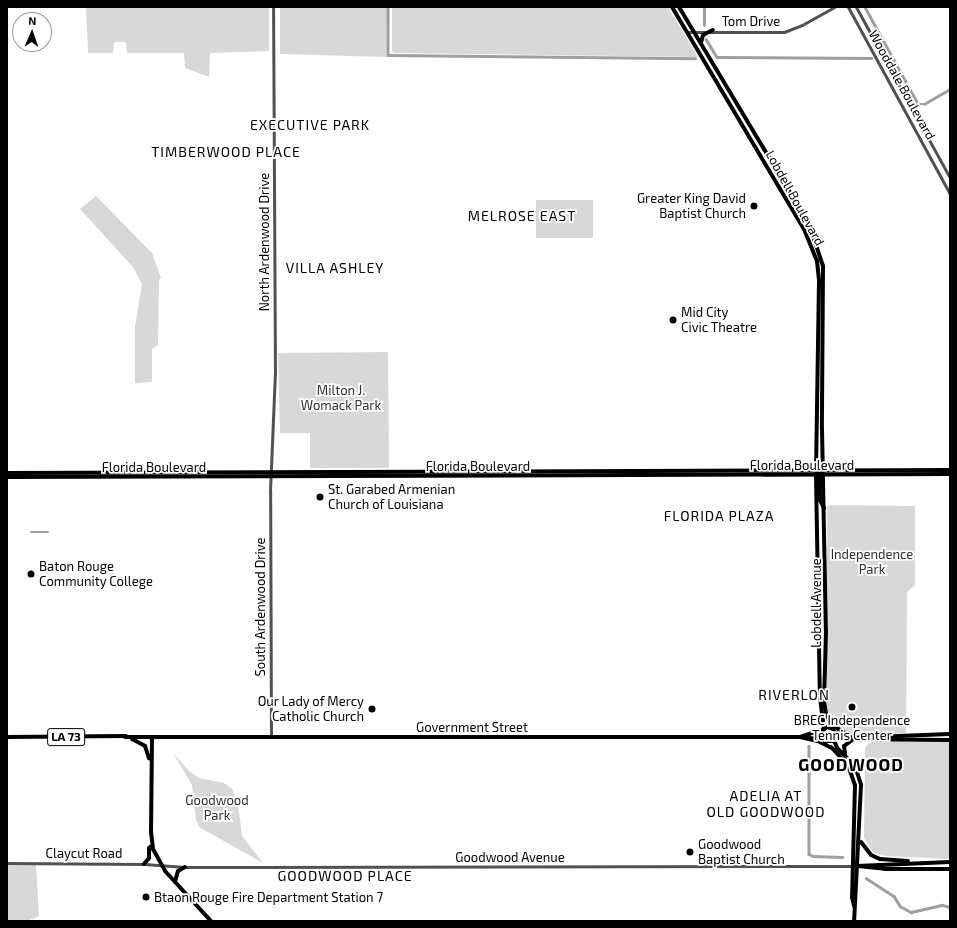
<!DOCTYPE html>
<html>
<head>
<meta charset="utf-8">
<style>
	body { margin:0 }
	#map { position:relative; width:957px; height:928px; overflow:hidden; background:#fff; font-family:"Exo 2",sans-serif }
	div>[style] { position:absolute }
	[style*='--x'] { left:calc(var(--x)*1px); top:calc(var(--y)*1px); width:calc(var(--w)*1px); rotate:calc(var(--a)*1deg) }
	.green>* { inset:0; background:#d8d8d8 }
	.canal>* { height:2.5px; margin:-1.25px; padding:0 1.25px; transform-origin:1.25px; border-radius:1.25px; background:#9f9f9f }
	.minor>* { height:3px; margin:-1.5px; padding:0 1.5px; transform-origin:1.5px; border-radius:1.5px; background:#515151 }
	.major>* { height:4px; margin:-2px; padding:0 2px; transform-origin:2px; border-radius:2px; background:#000 }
	.dots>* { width:11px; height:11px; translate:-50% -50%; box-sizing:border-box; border:2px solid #fff; border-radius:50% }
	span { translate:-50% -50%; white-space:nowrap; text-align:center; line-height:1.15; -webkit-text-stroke:3.5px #fff; paint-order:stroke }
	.shield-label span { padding:1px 3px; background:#fff; border:1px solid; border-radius:3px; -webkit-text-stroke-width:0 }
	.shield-label { font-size:12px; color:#000; font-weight:700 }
	.street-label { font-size:13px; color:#000 }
	.poi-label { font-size:13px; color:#000 }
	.right { translate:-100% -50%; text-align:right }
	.left { translate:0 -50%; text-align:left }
	.park-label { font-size:13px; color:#2f2f2f }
	.neighbourhood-label { font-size:14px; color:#000; letter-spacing:1px }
	.district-label { font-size:17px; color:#000; font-weight:700; letter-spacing:1px }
	.frame { position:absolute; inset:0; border:8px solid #000; pointer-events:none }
	.north { position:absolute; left:12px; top:12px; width:40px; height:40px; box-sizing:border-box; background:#fff; border:1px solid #999; border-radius:50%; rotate:2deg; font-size:11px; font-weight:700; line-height:16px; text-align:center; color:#000 }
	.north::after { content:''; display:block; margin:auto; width:14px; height:18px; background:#000; clip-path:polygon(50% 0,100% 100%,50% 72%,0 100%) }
</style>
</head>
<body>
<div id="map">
	<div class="green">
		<i style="clip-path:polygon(269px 7px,269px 51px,210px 53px,209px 77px,185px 68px,184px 53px,127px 53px,126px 42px,114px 42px,113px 53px,88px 53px,86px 8px)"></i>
		<i style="clip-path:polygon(280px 7px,387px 7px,386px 57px,280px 54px)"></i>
		<i style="clip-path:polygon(392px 7px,668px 7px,698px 57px,395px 53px,392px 52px)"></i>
		<i style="clip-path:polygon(96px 196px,152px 253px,161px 278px,159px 280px,158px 345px,152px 349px,152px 382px,135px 383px,135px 326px,142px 284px,133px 267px,80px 209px)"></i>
		<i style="clip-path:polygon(536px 200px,593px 200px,593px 238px,536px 238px)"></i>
		<i style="clip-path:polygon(388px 352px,389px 468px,310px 468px,310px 433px,280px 433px,278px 353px)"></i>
		<i style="clip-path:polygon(830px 505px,915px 506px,915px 585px,907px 592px,906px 733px,848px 734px,834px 724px,827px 709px,827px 507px)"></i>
		<i style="clip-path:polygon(950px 741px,950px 859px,886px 856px,873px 852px,864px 838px,865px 748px,868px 744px,872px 742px)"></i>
		<i style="clip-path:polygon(173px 753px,189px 771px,199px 778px,224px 783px,232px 789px,238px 804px,242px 836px,263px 863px,199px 827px,196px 820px,192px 785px)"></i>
		<i style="clip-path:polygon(7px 864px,36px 865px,39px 916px,27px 921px,7px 921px)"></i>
	</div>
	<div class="canal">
		<i style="--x:388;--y:7;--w:48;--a:90"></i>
		<i style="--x:388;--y:55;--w:307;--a:0.6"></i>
		<i style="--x:865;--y:7;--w:111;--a:61.3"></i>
		<i style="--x:918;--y:104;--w:6;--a:0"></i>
		<i style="--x:924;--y:104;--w:30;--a:-30"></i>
		<i style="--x:704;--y:25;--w:18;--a:-90"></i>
		<i style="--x:706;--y:39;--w:21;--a:59"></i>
		<i style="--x:717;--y:57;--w:154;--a:0.4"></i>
		<i style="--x:31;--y:532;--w:17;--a:0"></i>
		<i style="--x:809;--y:746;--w:108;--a:90"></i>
		<i style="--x:809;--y:854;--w:4;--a:27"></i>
		<i style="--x:813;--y:856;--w:29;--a:2"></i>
		<i style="--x:866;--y:878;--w:33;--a:33"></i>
		<i style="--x:894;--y:896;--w:12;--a:59"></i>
		<i style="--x:900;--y:906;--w:13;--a:29"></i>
		<i style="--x:911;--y:912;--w:32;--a:-13"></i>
		<i style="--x:942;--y:905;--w:8;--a:14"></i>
	</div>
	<div class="minor">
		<i style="--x:848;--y:7;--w:213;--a:61.4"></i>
		<i style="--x:856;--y:7;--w:195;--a:61.2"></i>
		<i style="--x:687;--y:32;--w:97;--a:0"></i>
		<i style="--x:784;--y:32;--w:19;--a:-21"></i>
		<i style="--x:802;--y:25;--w:37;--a:-29"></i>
		<i style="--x:271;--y:737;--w:246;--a:-90.2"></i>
		<i style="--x:270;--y:491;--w:117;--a:-87.6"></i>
		<i style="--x:275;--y:374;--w:367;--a:-90.3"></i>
		<i style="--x:7;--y:863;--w:137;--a:0.4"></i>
		<i style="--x:144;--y:864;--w:41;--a:4.2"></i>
		<i style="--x:185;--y:867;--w:668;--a:-0.09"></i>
	</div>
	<div class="major">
		<i style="--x:672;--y:7;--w:258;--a:59.3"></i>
		<i style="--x:804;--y:229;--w:35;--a:68"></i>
		<i style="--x:817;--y:261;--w:20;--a:84"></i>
		<i style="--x:819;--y:281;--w:194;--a:90.9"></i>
		<i style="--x:816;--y:475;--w:222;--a:89"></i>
		<i style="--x:820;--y:697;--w:32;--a:83"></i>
		<i style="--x:679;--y:7;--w:253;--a:59.1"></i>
		<i style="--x:809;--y:224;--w:44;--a:71.6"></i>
		<i style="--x:823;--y:266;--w:163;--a:90.4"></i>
		<i style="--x:822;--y:429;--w:202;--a:88.9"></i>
		<i style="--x:826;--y:631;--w:70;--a:91.6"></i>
		<i style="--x:824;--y:701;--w:12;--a:81"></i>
		<i style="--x:826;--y:713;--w:24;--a:66"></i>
		<i style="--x:836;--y:735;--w:7;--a:117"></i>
		<i style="--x:833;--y:741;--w:8;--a:180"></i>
		<i style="--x:701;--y:43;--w:8;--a:-76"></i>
		<i style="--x:703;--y:35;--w:11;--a:-27"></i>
		<i style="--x:7;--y:473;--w:943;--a:-0.18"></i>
		<i style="--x:819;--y:473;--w:27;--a:88"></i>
		<i style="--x:820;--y:500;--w:9;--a:63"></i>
		<i style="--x:7;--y:477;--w:943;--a:-0.18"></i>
		<i style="--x:835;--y:727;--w:17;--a:31"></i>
		<i style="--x:836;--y:733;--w:11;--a:27"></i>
		<i style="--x:846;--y:738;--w:104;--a:-2.2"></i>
		<i style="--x:7;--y:737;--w:119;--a:-0.5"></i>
		<i style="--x:125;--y:737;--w:675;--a:0"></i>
		<i style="--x:800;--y:737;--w:18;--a:13"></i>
		<i style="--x:818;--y:741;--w:16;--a:27"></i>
		<i style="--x:152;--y:737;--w:95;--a:90.6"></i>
		<i style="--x:151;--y:832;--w:17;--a:83"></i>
		<i style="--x:153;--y:849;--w:25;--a:61"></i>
		<i style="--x:165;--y:871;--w:68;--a:47.4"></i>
		<i style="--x:800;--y:737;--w:23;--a:-18"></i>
		<i style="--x:808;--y:738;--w:14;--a:4"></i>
		<i style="--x:132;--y:739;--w:15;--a:28"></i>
		<i style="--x:145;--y:746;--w:13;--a:72"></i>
		<i style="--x:834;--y:739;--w:116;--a:0.5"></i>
		<i style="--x:834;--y:740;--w:9;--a:69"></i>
		<i style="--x:837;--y:748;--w:25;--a:45"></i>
		<i style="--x:855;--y:766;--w:20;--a:72"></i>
		<i style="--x:861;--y:785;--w:136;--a:92.9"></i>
		<i style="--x:826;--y:742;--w:7;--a:-135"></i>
		<i style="--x:821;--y:737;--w:6;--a:-81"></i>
		<i style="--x:822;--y:731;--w:6;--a:-39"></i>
		<i style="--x:827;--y:727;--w:7;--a:16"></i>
		<i style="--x:831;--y:747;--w:25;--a:47"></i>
		<i style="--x:848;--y:765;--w:21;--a:71"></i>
		<i style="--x:855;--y:785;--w:112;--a:91.5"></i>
		<i style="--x:852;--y:897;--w:9;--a:77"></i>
		<i style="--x:845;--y:754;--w:8;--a:-97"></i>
		<i style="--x:844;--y:746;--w:9;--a:-36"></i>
		<i style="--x:861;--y:842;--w:16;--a:52"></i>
		<i style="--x:871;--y:855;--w:10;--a:24"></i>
		<i style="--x:880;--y:859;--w:28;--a:4"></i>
		<i style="--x:144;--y:864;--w:8;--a:-50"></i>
		<i style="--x:149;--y:858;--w:10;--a:-90"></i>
		<i style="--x:149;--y:848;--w:4;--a:-34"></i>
		<i style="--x:857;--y:866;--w:93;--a:-2.5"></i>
		<i style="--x:858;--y:866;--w:27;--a:6"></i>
		<i style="--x:885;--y:869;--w:65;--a:0"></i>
		<i style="--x:175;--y:882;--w:11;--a:-75"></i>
		<i style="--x:178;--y:871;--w:8;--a:-30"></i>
	</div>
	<div class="dots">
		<i style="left:754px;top:206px;background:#000"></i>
		<i style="left:673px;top:320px;background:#000"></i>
		<i style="left:320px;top:497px;background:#000"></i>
		<i style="left:31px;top:574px;background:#000"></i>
		<i style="left:852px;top:707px;background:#000"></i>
		<i style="left:372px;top:709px;background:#000"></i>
		<i style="left:690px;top:852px;background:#000"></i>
		<i style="left:146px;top:897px;background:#000"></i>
	</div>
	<div class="shield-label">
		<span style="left:66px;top:737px">LA 73</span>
	</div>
	<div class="street-label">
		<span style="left:751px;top:21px">Tom Drive</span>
		<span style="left:902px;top:85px;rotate:61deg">Wooddale Boulevard</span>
		<span style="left:795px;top:198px;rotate:61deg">Lobdell Boulevard</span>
		<span style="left:264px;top:242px;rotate:-90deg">North Ardenwood Drive</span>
		<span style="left:802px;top:465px">Florida Boulevard</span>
		<span style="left:478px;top:466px">Florida Boulevard</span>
		<span style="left:154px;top:467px">Florida Boulevard</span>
		<span style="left:816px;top:603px;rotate:-90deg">Lobdell Avenue</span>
		<span style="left:260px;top:607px;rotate:-90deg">South Ardenwood Drive</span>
		<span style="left:472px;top:727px">Government Street</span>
		<span style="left:84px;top:853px">Claycut Road</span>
		<span style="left:510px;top:857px">Goodwood Avenue</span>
	</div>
	<div class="poi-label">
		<span class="right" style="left:746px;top:206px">Greater King David<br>Baptist Church</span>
		<span class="left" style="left:681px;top:320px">Mid City<br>Civic Theatre</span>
		<span class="left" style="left:328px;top:497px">St. Garabed Armenian<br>Church of Louisiana</span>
		<span class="left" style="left:39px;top:574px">Baton Rouge<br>Community College</span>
		<span class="right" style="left:364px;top:709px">Our Lady of Mercy<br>Catholic Church</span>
		<span style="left:852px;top:728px">BREC Independence<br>Tennis Center</span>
		<span class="left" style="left:698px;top:852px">Goodwood<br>Baptist Church</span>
		<span class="left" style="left:154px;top:897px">Btaon Rouge Fire Department Station 7</span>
	</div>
	<div class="park-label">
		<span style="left:341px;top:398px">Milton J.<br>Womack Park</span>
		<span style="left:872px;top:562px">Independence<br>Park</span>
		<span style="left:217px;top:808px">Goodwood<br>Park</span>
	</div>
	<div class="neighbourhood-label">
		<span style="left:310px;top:125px">EXECUTIVE PARK</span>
		<span style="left:226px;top:152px">TIMBERWOOD PLACE</span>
		<span style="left:522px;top:216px">MELROSE EAST</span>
		<span style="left:335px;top:268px">VILLA ASHLEY</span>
		<span style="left:719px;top:516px">FLORIDA PLAZA</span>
		<span style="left:794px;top:695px">RIVERLON</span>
		<span style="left:766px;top:804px">ADELIA AT<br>OLD GOODWOOD</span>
		<span style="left:345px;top:876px">GOODWOOD PLACE</span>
	</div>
	<div class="district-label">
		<span style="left:851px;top:765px">GOODWOOD</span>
	</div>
	<div class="frame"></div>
	<div class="north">N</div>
</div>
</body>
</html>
